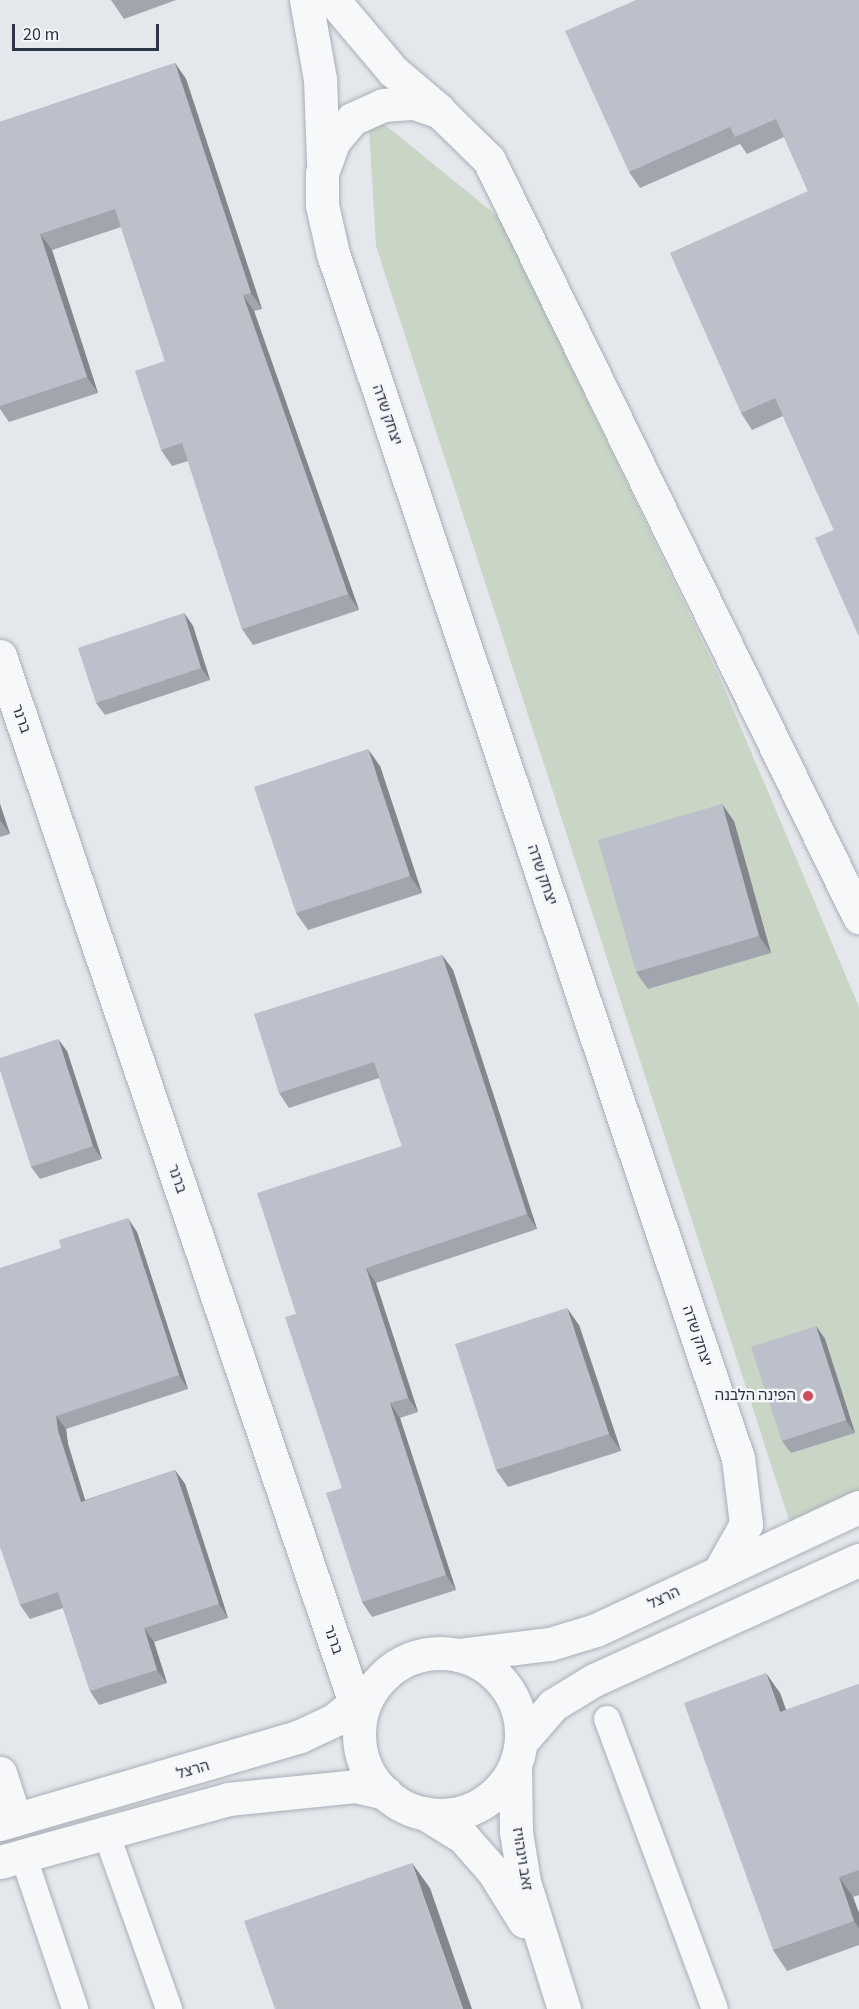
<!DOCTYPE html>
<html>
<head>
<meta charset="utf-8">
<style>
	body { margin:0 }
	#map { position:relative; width:859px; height:2009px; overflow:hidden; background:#e4e7ec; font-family:"Source Sans 3","Noto Sans Hebrew",sans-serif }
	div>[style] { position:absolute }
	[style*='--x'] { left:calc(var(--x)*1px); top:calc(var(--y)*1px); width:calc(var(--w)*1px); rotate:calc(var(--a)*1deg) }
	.green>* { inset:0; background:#c9d6c5 }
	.roads { filter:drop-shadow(0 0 2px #a9aeb7) drop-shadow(0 0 2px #a9aeb7) }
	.service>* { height:26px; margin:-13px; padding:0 13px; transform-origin:13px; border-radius:13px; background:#f7f8fa }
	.minor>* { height:33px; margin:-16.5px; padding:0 16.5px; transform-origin:16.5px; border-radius:16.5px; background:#f7f8fa }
	.tertiary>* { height:33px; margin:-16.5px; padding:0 16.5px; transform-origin:16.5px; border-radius:16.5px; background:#f7f8fa }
	.tertiary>.ring { margin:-16.5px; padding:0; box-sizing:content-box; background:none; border:33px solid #f7f8fa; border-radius:50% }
	.wall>* { inset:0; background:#a1a5ae }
	.shaded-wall>* { inset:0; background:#83868d }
	.building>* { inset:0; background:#bbc0ca }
	.dots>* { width:16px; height:16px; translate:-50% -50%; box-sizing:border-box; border:3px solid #f4f6f9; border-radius:50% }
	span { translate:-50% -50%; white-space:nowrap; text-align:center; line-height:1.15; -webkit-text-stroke:4.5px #f4f6f9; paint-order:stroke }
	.street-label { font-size:15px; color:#2b3445 }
	.poi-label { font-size:15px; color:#2b3445 }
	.right { translate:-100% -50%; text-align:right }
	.scale { position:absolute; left:12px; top:24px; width:147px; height:27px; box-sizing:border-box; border:3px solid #2b3445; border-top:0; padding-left:8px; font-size:18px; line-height:21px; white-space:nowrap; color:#2b3445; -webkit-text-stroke:4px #f4f6f9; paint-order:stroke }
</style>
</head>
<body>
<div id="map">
	<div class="green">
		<i style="clip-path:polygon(368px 111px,501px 219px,722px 683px,859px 1007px,859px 1492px,790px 1523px,376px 246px)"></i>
	</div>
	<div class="roads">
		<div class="service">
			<i style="--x:607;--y:1719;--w:309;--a:69.6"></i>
			<i style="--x:105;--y:1830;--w:190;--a:70.3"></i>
			<i style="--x:23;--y:1855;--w:163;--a:71.3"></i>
		</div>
		<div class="minor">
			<i style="--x:0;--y:656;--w:1106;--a:71.27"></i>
			<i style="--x:515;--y:1767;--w:65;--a:89.1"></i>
			<i style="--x:516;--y:1832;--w:51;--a:80.9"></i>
			<i style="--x:524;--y:1882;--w:133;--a:72.5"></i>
			<i style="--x:0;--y:1773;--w:48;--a:71.9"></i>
			<i style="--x:424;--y:1813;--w:46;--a:31.6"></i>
			<i style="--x:463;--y:1837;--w:45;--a:48.6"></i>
			<i style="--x:493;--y:1871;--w:59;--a:58.2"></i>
		</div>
		<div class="tertiary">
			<i style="--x:306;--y:0;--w:80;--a:80"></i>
			<i style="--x:320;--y:79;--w:83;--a:87.9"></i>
			<i style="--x:333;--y:0;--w:93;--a:49.8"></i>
			<i style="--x:393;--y:71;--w:60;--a:40.3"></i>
			<i style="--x:719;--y:1572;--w:55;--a:-60.6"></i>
			<i style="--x:746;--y:1524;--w:66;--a:-96.9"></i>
			<i style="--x:738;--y:1458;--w:1270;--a:-108.59"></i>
			<i style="--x:333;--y:254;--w:50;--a:-102.7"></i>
			<i style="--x:322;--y:205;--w:32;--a:-90"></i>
			<i style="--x:322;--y:173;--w:33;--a:-70"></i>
			<i style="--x:333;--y:142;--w:30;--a:-50"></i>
			<i style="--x:352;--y:119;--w:34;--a:-24"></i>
			<i style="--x:383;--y:105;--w:31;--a:-4"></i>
			<i style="--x:414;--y:103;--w:28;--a:19"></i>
			<i style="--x:440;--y:112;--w:69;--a:44.4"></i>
			<i style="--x:489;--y:160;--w:843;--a:63.95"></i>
			<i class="ring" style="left:359px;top:1653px;width:129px;height:129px"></i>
			<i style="--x:459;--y:1655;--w:92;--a:-6.9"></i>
			<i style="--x:550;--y:1644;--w:48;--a:-16.9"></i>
			<i style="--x:596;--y:1630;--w:290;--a:-25.1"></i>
			<i style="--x:521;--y:1742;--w:49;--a:-49.1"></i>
			<i style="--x:553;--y:1705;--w:48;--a:-31.4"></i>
			<i style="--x:594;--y:1680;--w:291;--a:-24.4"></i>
			<i style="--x:0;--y:1824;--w:313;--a:-16.3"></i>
			<i style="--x:300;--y:1736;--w:38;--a:-25"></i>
			<i style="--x:334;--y:1720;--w:49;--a:-39.2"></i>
			<i style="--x:0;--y:1862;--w:237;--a:-15.4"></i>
			<i style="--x:228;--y:1799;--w:128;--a:-5.8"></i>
			<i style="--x:355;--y:1786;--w:32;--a:13"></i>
		</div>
	</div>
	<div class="wall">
		<i style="clip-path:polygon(111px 0,176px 0,124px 19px)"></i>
		<i style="clip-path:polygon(859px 0,834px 530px,783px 416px,752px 430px,741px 413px,808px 191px,784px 137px,747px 154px,740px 144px,640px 188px,629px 172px)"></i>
		<i style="clip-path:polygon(175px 63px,186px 79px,262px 309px,254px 311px,359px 610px,253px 645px,242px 629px,188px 461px,172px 466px,161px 450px,165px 361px,121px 227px,52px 250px,98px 393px,9px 422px,0 409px,0 122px)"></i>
		<i style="clip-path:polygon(184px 613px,193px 626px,210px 680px,105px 715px,96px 703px)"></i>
		<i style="clip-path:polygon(380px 766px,422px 893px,308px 930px,296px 913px)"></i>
		<i style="clip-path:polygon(0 804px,10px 834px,0 837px)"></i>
		<i style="clip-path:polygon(734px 821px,771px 953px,648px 989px,636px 972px)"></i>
		<i style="clip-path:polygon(442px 955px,453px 970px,537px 1229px,376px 1283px,418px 1412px,400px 1418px,456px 1590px,372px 1617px,362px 1602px,342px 1488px,296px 1314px,402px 1146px,379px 1078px,289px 1108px,279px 1093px)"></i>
		<i style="clip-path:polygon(67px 1051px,102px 1159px,40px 1179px,31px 1167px)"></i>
		<i style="clip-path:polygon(137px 1232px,188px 1389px,66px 1429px,68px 1444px,85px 1500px,175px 1470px,185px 1484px,228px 1618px,154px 1642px,167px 1683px,99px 1705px,90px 1691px,63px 1608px,30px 1619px,20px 1605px,61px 1248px)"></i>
		<i style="clip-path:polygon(579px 1325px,621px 1451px,508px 1487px,496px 1470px)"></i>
		<i style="clip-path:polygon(816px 1326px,825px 1339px,855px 1433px,791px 1453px,782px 1441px)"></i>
		<i style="clip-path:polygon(859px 1684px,859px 1895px,853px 1897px,859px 1913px,859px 1945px,787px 1971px,773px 1950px,780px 1693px,786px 1710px)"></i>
	</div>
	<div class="shaded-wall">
		<i style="clip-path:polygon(175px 63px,186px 79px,262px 309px,251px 293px)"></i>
		<i style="clip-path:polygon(40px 234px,52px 250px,98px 393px,87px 377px)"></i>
		<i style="clip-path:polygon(243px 295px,254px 311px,359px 610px,348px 594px)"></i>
		<i style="clip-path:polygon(184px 613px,193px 626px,210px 680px,201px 668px)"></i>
		<i style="clip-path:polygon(368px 749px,380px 766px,422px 893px,410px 876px)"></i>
		<i style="clip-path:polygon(0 804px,10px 834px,0 820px)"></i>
		<i style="clip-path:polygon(722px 804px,734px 821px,771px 953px,759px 936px)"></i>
		<i style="clip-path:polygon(442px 955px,453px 970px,537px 1229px,527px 1214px)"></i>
		<i style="clip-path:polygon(58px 1039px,67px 1051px,102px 1159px,93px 1146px)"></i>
		<i style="clip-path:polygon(128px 1218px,137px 1232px,188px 1389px,179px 1375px)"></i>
		<i style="clip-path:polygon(366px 1268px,376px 1283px,418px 1412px,408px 1398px)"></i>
		<i style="clip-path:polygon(567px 1308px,579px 1325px,621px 1451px,609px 1434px)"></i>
		<i style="clip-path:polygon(816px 1326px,825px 1339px,855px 1433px,846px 1420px)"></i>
		<i style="clip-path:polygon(390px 1403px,400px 1418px,456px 1590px,446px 1575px)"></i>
		<i style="clip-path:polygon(56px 1416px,66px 1429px,68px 1444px,90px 1516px,81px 1502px,58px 1431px)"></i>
		<i style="clip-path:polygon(175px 1470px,185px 1484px,228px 1618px,219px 1604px)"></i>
		<i style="clip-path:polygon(144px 1628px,154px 1642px,167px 1683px,157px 1670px)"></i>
		<i style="clip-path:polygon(766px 1673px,780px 1693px,794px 1732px,780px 1712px)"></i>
		<i style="clip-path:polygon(412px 1863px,430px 1888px,472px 2009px,463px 2009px)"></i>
		<i style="clip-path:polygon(839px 1877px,853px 1897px,859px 1913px,859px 1928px,854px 1921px)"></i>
	</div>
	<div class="building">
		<i style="clip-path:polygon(636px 0,859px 0,859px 637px,815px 538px,834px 530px,775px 398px,741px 413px,670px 253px,808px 191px,776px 119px,735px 137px,730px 127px,629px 172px,565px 31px)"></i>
		<i style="clip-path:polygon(175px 63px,251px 293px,243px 295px,348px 594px,242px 629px,182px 443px,161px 450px,135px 371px,165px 361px,115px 209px,40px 234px,87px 377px,0 406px,0 122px)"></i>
		<i style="clip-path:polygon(184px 613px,201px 668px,96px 703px,78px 648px)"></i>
		<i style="clip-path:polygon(368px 749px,410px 876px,296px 913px,254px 787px)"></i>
		<i style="clip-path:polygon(722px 804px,759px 936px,636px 972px,598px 840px)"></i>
		<i style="clip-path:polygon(442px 955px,527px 1214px,366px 1268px,408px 1398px,390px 1403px,446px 1575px,362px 1602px,326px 1493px,342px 1488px,285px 1317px,296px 1314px,257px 1193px,402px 1146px,374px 1062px,279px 1093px,254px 1014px)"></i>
		<i style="clip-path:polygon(58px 1039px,93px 1146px,31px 1167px,0 1070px,0 1058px)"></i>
		<i style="clip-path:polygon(128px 1218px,179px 1375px,56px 1416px,58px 1431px,81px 1502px,175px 1470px,219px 1604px,144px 1628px,157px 1670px,90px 1691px,58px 1592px,20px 1605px,0 1547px,0 1268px,61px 1248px,59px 1240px)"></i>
		<i style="clip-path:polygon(567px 1308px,609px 1434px,496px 1470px,455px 1344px)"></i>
		<i style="clip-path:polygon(816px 1326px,846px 1420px,782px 1441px,751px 1347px)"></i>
		<i style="clip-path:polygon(766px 1673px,780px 1712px,859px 1684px,859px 1870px,839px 1877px,854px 1921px,773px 1950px,684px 1703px)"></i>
		<i style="clip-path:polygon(412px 1863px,463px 2009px,275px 2009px,244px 1921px)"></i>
	</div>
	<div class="dots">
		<i style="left:808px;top:1396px;background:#d1495b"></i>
	</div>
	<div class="street-label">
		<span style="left:387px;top:415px;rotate:71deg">יצחק שדה</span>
		<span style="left:21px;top:719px;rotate:71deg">ברנר</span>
		<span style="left:542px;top:875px;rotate:71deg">יצחק שדה</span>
		<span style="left:177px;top:1179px;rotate:71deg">ברנר</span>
		<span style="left:697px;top:1336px;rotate:71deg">יצחק שדה</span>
		<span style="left:664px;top:1598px;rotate:-26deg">הרצל</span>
		<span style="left:333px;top:1640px;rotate:71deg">ברנר</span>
		<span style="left:193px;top:1770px;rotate:-16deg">הרצל</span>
		<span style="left:522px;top:1859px;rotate:81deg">זאב וינהויז</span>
	</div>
	<div class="poi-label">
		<span class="right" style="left:796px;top:1396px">הפינה הלבנה</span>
	</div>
	<div class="scale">20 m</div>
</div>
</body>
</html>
